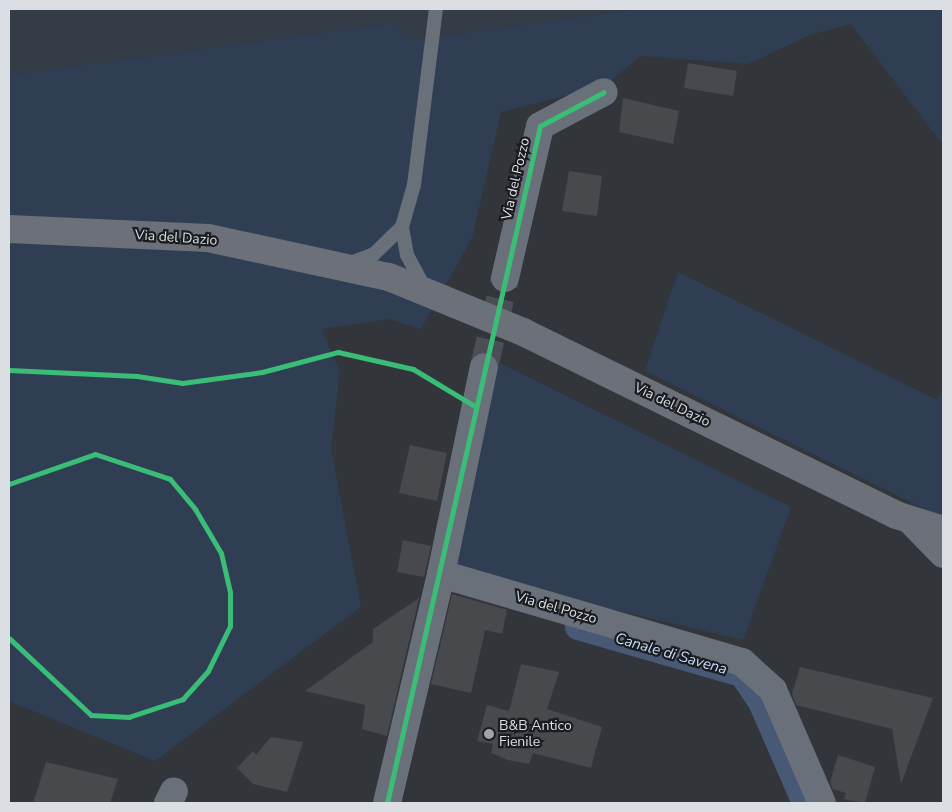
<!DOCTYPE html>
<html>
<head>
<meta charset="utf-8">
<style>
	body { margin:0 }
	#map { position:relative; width:952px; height:812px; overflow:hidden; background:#32353a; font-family:"Nunito Sans",sans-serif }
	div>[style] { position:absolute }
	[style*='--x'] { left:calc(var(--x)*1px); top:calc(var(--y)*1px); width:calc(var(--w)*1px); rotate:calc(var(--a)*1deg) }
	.built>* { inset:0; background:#343c48 }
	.green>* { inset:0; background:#303e54 }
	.canal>* { height:26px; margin:-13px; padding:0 13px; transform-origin:13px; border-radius:13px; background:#485976 }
	.building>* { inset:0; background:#47494d }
	.street-tunnel>* { height:28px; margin-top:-14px; transform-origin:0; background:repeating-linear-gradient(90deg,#4b4e54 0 28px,transparent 0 42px) }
	.lane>* { height:14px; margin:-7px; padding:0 7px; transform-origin:7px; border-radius:7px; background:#6a707a }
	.street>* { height:28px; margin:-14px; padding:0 14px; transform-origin:14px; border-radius:14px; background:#6a707a }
	.primary>* { height:28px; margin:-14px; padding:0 14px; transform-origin:14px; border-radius:14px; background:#6c7079 }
	.cycleway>* { height:5px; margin:-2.5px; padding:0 2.5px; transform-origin:2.5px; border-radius:2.5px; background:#3abd76 }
	.dots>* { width:14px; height:14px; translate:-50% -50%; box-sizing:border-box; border:2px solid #1a1c20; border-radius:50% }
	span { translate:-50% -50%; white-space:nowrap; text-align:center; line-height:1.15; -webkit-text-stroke:4.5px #1a1c20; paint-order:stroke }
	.street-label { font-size:14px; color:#dbdfe4 }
	.poi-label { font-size:14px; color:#dbdfe4 }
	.left { translate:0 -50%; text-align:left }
	.water-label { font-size:15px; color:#c6dafc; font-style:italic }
	.frame { position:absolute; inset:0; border:10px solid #dbdfe4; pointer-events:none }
</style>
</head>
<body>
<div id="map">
	<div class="built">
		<i style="clip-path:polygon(9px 9px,640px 9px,410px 40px,391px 23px,9px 75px)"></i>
	</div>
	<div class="green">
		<i style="clip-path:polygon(640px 9px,943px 9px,943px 145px,851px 24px,810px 35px,748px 64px,641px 56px,603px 87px,501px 112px,472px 238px,421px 329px,389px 319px,322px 329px,340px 372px,331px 449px,361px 607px,155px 761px,9px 701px,9px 75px,392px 23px,410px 40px)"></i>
		<i style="clip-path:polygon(678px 272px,937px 400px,943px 386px,943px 518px,645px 371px)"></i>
		<i style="clip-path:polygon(490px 358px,791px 507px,743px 640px,446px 570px)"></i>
	</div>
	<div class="canal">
		<i style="--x:578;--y:627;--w:171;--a:16"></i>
		<i style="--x:742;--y:674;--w:34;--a:56"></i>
		<i style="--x:761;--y:702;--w:110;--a:66.5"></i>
	</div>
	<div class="building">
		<i style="clip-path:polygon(688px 63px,737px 71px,733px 96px,684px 88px)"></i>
		<i style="clip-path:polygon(623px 98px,679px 111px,673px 144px,619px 132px)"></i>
		<i style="clip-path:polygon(569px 171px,602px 176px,597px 216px,562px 211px)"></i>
		<i style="clip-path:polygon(410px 445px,447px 453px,437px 501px,399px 493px)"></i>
		<i style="clip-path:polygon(403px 540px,431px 546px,424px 577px,397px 572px)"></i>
		<i style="clip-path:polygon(452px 594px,507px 610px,502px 634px,485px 630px,471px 693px,431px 684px)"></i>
		<i style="clip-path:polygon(419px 598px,387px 736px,362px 729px,365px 705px,305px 691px,373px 642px,373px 629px)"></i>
		<i style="clip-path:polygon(521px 664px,559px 672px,547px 709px,602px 727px,591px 768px,533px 753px,529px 764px,508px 760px,491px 753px,493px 744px,477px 741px,487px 705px,509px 711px)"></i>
		<i style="clip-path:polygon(800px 667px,933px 698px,901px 784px,892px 729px,796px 705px,792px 694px)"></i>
		<i style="clip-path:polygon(271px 737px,303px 742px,287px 792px,253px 784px,237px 768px,253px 751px,256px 755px)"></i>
		<i style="clip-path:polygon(838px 755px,875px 767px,865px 803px,844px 799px,846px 793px,833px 789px,830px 782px)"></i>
		<i style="clip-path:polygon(46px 762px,118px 779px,110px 803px,33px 803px)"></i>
	</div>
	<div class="street-tunnel">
		<i style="--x:484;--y:367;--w:91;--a:-76.7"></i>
	</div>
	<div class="lane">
		<i style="--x:402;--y:227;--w:28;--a:80"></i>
		<i style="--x:407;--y:255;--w:38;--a:62"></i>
		<i style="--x:348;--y:264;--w:28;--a:-21"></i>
		<i style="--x:374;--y:254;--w:39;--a:-44"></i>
		<i style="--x:402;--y:227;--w:44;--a:-74.1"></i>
		<i style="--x:414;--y:185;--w:177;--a:-82.9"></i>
	</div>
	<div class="street">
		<i style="--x:505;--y:278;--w:156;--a:-77"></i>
		<i style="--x:540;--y:126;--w:72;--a:-28"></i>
		<i style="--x:441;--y:574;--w:314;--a:16.3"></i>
		<i style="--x:742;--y:662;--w:42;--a:42.1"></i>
		<i style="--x:773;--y:690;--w:123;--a:66.6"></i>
		<i style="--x:168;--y:803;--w:13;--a:-63"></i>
		<i style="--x:387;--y:803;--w:235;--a:-76.7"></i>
		<i style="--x:441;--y:574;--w:211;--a:-78.3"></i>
	</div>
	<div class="primary">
		<i style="--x:9;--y:229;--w:199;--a:2.6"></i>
		<i style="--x:208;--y:238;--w:185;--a:12.2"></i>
		<i style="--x:389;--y:277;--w:145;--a:22.3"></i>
		<i style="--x:523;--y:332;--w:415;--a:26.1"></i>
		<i style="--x:896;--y:515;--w:49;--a:17.7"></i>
		<i style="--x:913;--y:523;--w:43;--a:45.9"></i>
	</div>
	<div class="cycleway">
		<i style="--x:9;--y:370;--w:128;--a:2.7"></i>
		<i style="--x:137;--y:376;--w:46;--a:8.8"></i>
		<i style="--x:182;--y:383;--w:81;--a:-7.8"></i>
		<i style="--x:262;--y:372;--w:79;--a:-14.7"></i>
		<i style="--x:338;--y:352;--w:77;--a:12.8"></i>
		<i style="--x:413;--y:369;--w:74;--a:31.1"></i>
		<i style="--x:9;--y:484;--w:91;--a:-19.2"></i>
		<i style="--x:95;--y:454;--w:79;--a:18.4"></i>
		<i style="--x:170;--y:479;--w:39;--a:50"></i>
		<i style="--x:195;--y:509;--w:51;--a:59.4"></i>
		<i style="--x:221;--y:553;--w:40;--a:77"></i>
		<i style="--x:230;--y:592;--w:34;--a:90"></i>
		<i style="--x:230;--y:626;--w:50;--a:116.1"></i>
		<i style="--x:208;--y:671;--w:38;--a:132"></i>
		<i style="--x:183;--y:699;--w:57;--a:161.6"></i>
		<i style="--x:129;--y:717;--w:38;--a:-177"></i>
		<i style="--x:91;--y:715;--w:112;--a:-136.8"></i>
		<i style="--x:387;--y:803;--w:694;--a:-77.27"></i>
		<i style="--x:540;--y:126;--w:72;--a:-28"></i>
	</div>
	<div class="dots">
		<i style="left:489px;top:734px;background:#a0a4a8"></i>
	</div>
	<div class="street-label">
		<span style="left:516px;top:179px;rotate:-77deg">Via del Pozzo</span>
		<span style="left:176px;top:238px;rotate:4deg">Via del Dazio</span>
		<span style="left:672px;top:405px;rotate:26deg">Via del Dazio</span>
		<span style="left:556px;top:608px;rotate:16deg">Via del Pozzo</span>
	</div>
	<div class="poi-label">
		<span class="left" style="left:499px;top:734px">B&amp;B Antico<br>Fienile</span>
	</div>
	<div class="water-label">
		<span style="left:671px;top:654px;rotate:16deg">Canale di Savena</span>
	</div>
	<div class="frame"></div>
</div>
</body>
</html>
